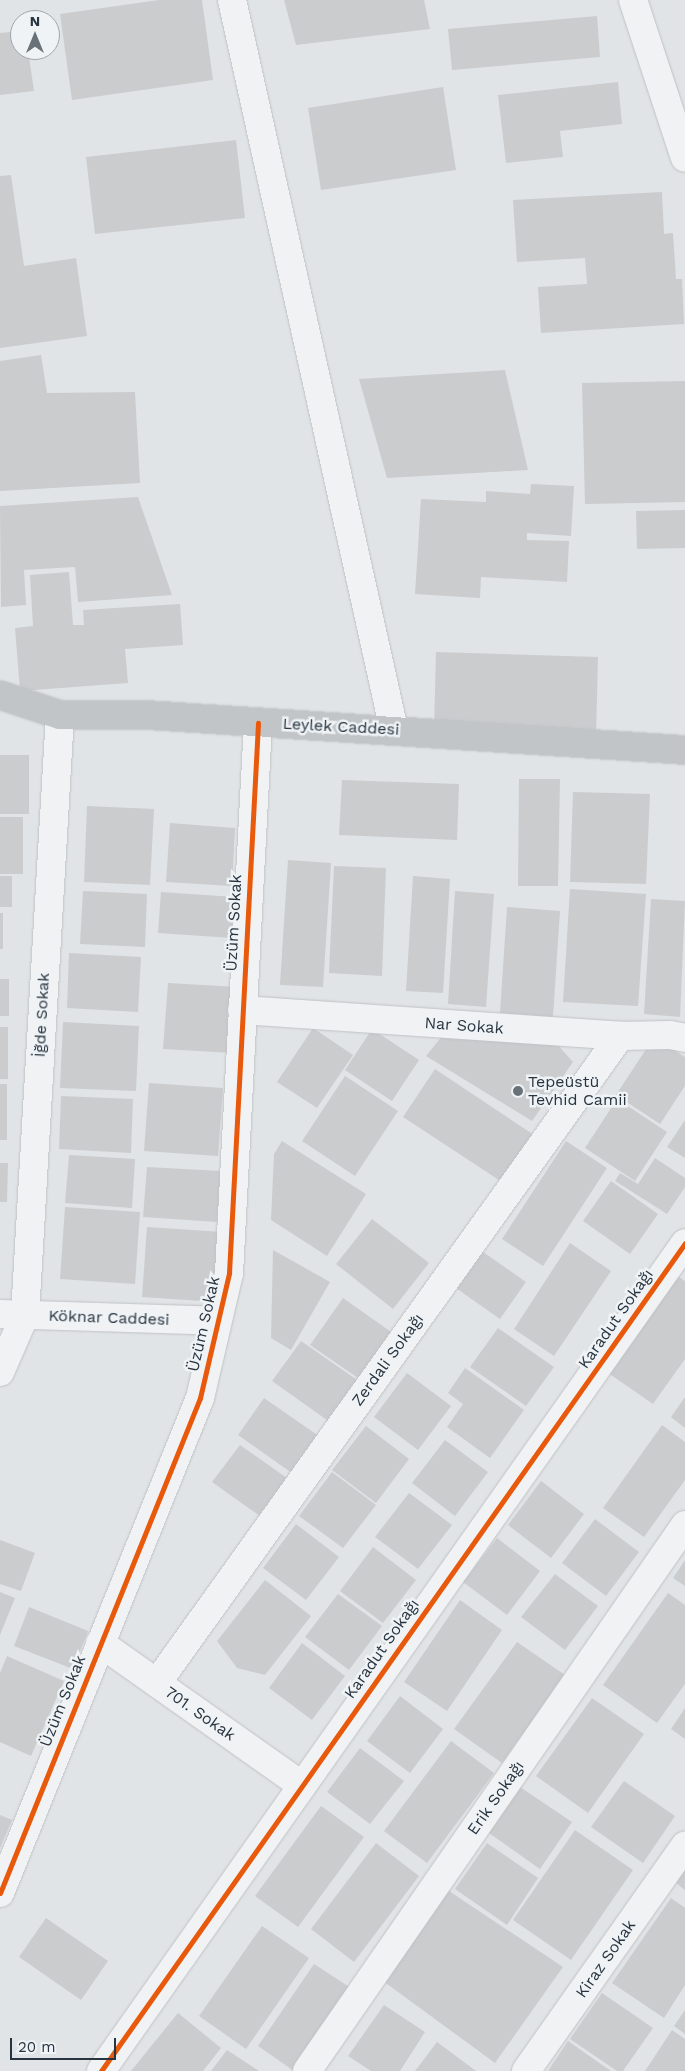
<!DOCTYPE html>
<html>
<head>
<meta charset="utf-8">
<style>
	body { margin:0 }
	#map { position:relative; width:685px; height:2071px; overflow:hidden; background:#e1e4e6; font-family:"Work Sans",sans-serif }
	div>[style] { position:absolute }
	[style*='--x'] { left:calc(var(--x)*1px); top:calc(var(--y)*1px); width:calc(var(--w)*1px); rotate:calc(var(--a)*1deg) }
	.building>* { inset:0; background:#caccce }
	.roads { filter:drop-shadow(0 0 1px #bfc2c4) drop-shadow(0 0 1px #bfc2c4) }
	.street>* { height:28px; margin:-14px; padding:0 14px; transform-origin:14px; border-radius:14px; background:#f1f2f3 }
	.secondary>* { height:28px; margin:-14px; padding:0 14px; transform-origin:14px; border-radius:14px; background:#c2c5c8 }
	.cycleway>* { height:5px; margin:-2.5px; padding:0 2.5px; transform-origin:2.5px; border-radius:2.5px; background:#e8590c }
	.dots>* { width:14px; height:14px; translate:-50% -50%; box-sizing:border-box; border:2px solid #eff3f6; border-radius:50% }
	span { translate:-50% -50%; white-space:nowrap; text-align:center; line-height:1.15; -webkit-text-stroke:5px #eff3f6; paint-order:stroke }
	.street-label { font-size:16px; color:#28343f }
	.poi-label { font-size:16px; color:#28343f }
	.left { translate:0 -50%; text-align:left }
	.north { position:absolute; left:10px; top:10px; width:50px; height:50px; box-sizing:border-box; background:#eff3f6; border:1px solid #9fa7ad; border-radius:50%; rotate:0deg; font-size:14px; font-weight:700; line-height:20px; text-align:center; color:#28343f }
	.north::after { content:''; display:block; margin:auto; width:18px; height:22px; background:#697279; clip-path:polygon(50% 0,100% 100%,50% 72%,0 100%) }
	.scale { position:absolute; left:10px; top:2038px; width:106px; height:22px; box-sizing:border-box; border:2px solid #28343f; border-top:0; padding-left:6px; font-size:15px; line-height:18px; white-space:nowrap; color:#28343f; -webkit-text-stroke:4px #eff3f6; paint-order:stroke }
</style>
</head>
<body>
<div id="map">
	<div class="building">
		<i style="clip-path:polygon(159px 0,202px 0,213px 80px,72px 100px,60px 14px)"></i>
		<i style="clip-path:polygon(284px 0,424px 0,430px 29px,296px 45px)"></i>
		<i style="clip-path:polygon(597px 16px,600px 57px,452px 70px,448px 29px)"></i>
		<i style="clip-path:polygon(20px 31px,20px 50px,28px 50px,34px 91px,0 95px,0 33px)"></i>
		<i style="clip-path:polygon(618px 82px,622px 124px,560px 131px,563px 157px,506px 163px,498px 95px)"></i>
		<i style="clip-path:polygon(443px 87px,456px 170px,321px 190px,308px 108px)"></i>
		<i style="clip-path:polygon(236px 140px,245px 218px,95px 234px,86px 157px)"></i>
		<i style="clip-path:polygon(11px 175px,24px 266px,76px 258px,87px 336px,0 348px,0 176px)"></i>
		<i style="clip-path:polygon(662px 192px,664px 234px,673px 233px,676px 279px,682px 279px,684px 324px,541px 333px,538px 287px,587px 284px,585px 258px,517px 262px,513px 200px)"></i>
		<i style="clip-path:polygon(41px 355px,47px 393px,135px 392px,140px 483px,0 491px,0 361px)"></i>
		<i style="clip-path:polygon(505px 370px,528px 470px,387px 478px,359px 379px)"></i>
		<i style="clip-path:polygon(685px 381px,685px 502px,585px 504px,582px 383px)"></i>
		<i style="clip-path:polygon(531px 484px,574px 486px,571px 536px,527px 533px,527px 540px,569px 541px,567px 582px,481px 577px,480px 598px,415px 594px,421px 499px,486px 502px,486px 491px,530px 494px)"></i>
		<i style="clip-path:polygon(138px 497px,172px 595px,78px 602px,75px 567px,24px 570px,26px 605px,1px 607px,0 506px)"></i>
		<i style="clip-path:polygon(685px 510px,685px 548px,637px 549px,636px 511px)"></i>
		<i style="clip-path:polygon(69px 572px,73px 625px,84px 625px,83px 610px,180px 604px,183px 645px,125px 649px,128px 683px,20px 691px,15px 628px,33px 626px,30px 575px)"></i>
		<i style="clip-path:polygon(436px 652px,598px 657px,596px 734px,434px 729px)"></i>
		<i style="clip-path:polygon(0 755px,29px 755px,29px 814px,0 814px)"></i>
		<i style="clip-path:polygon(519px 779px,560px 779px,558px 886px,518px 886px)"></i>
		<i style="clip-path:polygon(342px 780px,459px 784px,457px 840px,339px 835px)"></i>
		<i style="clip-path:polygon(573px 792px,650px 794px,646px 884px,570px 882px)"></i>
		<i style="clip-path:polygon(87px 806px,154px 809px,150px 885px,84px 882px)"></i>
		<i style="clip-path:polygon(0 817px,23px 817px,23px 874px,0 874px)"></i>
		<i style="clip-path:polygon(170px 823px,235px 828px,232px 886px,166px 882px)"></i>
		<i style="clip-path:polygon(288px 860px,331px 863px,323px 987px,280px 985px)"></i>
		<i style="clip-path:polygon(334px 866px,386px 868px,382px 976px,329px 973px)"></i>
		<i style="clip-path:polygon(0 876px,12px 876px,12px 907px,0 907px)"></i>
		<i style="clip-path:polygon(413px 876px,450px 879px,443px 993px,406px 991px)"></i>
		<i style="clip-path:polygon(570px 889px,646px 894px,638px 1006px,563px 1002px)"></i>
		<i style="clip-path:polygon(83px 891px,147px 894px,145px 947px,80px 944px)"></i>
		<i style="clip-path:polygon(455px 891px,494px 894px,486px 1007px,448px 1004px)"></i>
		<i style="clip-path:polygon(161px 892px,235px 897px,232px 938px,158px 933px)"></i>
		<i style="clip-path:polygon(651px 899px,685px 901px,680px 1017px,644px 1014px)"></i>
		<i style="clip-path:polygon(507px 907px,560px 911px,553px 1017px,500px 1013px)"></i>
		<i style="clip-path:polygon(0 913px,3px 913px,3px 949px,0 949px)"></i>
		<i style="clip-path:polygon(69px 953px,141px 957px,138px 1012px,67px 1008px)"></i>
		<i style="clip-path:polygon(0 979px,9px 979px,9px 1016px,0 1016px)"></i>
		<i style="clip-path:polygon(168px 983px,237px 987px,233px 1053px,163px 1049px)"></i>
		<i style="clip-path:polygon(63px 1022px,139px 1026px,136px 1091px,60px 1088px)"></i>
		<i style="clip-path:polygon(0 1027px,8px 1027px,8px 1079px,0 1079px)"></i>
		<i style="clip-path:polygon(313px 1028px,353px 1055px,317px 1108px,277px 1082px)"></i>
		<i style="clip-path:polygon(372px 1029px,419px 1060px,392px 1101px,345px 1070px)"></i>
		<i style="clip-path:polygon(443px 1035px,557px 1044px,573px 1062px,532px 1121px,426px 1056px)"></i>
		<i style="clip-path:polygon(654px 1037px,685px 1057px,685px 1086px,660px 1124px,616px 1095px)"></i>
		<i style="clip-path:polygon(435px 1069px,534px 1135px,502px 1182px,403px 1117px)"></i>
		<i style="clip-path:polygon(345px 1076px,398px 1111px,355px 1176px,302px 1141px)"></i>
		<i style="clip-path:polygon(149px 1083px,223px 1088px,218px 1156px,144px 1151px)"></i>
		<i style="clip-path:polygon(0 1084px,7px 1084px,7px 1140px,0 1140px)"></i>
		<i style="clip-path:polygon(61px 1096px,133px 1099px,131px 1153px,59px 1149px)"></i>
		<i style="clip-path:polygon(617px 1099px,667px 1132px,635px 1181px,585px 1148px)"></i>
		<i style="clip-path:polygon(685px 1120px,685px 1158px,667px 1147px)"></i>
		<i style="clip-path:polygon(282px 1141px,366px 1194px,327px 1256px,271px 1220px,274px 1154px)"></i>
		<i style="clip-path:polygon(566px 1141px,607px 1168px,543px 1266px,502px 1239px)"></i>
		<i style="clip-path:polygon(69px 1155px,135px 1159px,132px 1208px,65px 1203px)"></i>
		<i style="clip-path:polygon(655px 1158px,685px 1178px,685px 1187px,667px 1214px,615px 1181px,620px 1173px,638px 1184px)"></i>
		<i style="clip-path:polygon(0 1163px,8px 1163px,7px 1202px,0 1202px)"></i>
		<i style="clip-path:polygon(147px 1167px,221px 1171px,217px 1222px,143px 1217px)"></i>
		<i style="clip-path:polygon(611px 1181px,658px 1214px,630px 1254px,583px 1221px)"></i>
		<i style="clip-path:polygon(65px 1207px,140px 1212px,135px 1284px,60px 1279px)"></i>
		<i style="clip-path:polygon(372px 1219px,429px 1263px,393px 1309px,336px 1264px)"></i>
		<i style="clip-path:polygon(147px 1227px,222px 1232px,217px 1302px,142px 1297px)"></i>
		<i style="clip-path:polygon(570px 1243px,611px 1271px,554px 1356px,514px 1329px)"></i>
		<i style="clip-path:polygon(479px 1249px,526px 1282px,500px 1319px,453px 1286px)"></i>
		<i style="clip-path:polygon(273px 1250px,330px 1282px,291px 1350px,271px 1338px)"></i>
		<i style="clip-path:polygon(670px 1271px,685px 1281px,685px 1359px,653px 1404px,601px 1368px)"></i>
		<i style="clip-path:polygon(343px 1298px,394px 1334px,361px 1380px,310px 1345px)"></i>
		<i style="clip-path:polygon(498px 1328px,554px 1367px,526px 1406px,470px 1367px)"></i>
		<i style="clip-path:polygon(301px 1341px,363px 1384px,334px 1425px,272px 1381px)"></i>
		<i style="clip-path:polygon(465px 1368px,524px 1410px,490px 1458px,447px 1427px,463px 1404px,448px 1393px)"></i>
		<i style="clip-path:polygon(407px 1373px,451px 1406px,418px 1450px,374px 1417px)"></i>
		<i style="clip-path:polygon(685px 1397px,685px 1428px,671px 1417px)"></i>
		<i style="clip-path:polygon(264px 1398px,326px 1441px,299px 1478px,238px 1435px)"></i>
		<i style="clip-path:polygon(662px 1425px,685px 1442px,685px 1480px,644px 1537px,603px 1508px)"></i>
		<i style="clip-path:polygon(366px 1426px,409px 1459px,376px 1503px,332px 1470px)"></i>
		<i style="clip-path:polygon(445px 1440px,488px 1472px,455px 1516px,412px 1483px)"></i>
		<i style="clip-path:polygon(240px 1445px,294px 1483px,267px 1521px,212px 1482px)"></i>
		<i style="clip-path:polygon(332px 1472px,376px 1505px,343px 1548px,299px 1516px)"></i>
		<i style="clip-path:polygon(541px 1481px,584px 1514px,551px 1558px,508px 1525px)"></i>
		<i style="clip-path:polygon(409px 1493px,452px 1525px,418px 1569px,375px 1537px)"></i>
		<i style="clip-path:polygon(595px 1519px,639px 1552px,606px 1596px,562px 1563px)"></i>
		<i style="clip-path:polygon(296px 1524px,339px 1557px,306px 1600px,263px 1568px)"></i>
		<i style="clip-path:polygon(497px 1538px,540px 1571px,507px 1615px,463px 1582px)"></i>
		<i style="clip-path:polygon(0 1540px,35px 1553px,21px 1591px,0 1584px)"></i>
		<i style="clip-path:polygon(373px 1547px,416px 1580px,383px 1623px,340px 1591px)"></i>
		<i style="clip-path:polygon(685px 1560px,685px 1586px,673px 1578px)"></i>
		<i style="clip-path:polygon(555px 1574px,598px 1606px,565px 1650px,521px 1617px)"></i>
		<i style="clip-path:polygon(265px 1580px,311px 1616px,265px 1675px,237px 1668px,217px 1641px)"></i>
		<i style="clip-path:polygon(0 1592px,15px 1598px,0 1635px)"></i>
		<i style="clip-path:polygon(668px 1593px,685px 1605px,685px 1684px,657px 1723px,603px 1685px)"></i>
		<i style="clip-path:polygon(338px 1594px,382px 1626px,349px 1670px,305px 1637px)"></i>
		<i style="clip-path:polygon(460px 1600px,502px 1630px,447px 1711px,404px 1682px)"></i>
		<i style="clip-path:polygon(29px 1607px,88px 1631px,73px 1669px,14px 1646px)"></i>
		<i style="clip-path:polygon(517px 1642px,565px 1675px,502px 1763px,454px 1729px)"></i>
		<i style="clip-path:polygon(302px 1643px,345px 1676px,312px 1720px,269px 1688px)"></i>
		<i style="clip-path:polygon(7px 1656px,64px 1681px,31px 1756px,0 1742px,0 1673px)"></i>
		<i style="clip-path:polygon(400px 1696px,443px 1729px,410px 1773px,367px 1741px)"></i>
		<i style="clip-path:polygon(592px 1698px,644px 1734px,588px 1813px,536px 1776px)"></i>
		<i style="clip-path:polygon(685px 1708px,685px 1739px,671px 1729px)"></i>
		<i style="clip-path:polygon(451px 1741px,494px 1773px,427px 1863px,384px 1831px)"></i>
		<i style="clip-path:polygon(360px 1748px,404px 1781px,370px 1824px,327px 1792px)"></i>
		<i style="clip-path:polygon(624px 1781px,675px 1816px,643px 1863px,591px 1827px)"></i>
		<i style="clip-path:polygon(520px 1787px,572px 1822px,540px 1869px,489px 1833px)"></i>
		<i style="clip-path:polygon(321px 1806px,364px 1837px,298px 1927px,255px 1896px)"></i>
		<i style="clip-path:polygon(0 1815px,12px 1820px,0 1848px)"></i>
		<i style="clip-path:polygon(575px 1830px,633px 1870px,571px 1960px,513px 1920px)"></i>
		<i style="clip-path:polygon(376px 1843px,419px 1876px,354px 1962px,311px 1929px)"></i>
		<i style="clip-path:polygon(487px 1843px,538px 1878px,507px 1925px,455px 1889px)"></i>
		<i style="clip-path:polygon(685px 1870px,685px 1890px,676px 1883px)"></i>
		<i style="clip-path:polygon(446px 1889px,563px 1967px,495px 2063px,383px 1981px)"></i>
		<i style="clip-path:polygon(671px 1898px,685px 1908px,685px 1985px,664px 2018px,612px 1983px)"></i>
		<i style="clip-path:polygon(46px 1918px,108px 1961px,81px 2000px,19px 1957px)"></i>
		<i style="clip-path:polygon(262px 1926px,309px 1958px,246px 2049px,199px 2016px)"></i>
		<i style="clip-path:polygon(314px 1964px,351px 1988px,294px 2071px,258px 2046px)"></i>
		<i style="clip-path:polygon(602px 1993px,653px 2028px,623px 2071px,617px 2071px,570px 2039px)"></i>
		<i style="clip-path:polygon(384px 2005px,425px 2032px,400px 2071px,371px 2071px,348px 2056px)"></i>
		<i style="clip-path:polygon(685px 2010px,685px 2034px,674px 2026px)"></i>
		<i style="clip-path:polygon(178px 2013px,221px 2048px,203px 2071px,131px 2071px)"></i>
		<i style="clip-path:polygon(672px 2030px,685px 2039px,685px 2071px,645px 2071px)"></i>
		<i style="clip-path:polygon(568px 2041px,611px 2071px,548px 2071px)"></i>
		<i style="clip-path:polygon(437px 2042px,476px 2071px,415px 2071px)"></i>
		<i style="clip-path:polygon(227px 2050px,259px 2071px,211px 2071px)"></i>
	</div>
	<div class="roads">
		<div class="street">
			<i style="--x:232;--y:0;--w:748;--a:77.49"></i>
			<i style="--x:633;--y:0;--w:166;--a:71.8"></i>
			<i style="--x:242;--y:1010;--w:379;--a:3.9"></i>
			<i style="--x:620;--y:1036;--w:50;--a:-1.1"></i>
			<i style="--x:670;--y:1035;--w:15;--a:11"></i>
			<i style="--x:0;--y:1314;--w:217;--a:1.8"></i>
			<i style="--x:0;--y:1372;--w:62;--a:-66.3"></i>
			<i style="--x:25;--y:1315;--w:601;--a:-86.66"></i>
			<i style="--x:100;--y:1643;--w:246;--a:35.2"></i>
			<i style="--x:157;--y:1683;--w:796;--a:-54.41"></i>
			<i style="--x:0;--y:1893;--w:534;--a:-68"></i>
			<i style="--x:200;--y:1398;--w:128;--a:-76.9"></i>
			<i style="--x:229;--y:1273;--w:551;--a:-86.98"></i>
			<i style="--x:101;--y:2071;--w:1013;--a:-54.8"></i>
			<i style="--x:307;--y:2071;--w:664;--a:-55.3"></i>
			<i style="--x:526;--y:2071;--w:276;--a:-54.8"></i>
		</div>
		<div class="secondary">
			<i style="--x:0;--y:695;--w:63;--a:18.4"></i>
			<i style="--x:60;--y:715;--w:87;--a:0"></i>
			<i style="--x:147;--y:715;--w:539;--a:3.72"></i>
		</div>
	</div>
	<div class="cycleway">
		<i style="--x:0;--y:1893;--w:534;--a:-68"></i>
		<i style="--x:200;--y:1398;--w:128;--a:-76.9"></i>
		<i style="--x:229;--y:1273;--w:551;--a:-86.98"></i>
		<i style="--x:101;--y:2071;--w:1013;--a:-54.8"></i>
	</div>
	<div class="dots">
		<i style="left:518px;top:1091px;background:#697279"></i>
	</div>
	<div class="street-label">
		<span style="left:341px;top:727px;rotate:3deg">Leylek Caddesi</span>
		<span style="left:234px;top:923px;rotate:-87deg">Üzüm Sokak</span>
		<span style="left:42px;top:1015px;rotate:-87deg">İğde Sokak</span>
		<span style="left:464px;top:1026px;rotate:4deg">Nar Sokak</span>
		<span style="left:109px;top:1318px;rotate:2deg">Köknar Caddesi</span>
		<span style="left:616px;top:1319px;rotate:-55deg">Karadut Sokağı</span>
		<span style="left:204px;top:1324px;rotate:-77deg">Üzüm Sokak</span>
		<span style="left:388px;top:1360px;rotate:-54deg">Zerdali Sokağı</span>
		<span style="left:382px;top:1649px;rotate:-55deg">Karadut Sokağı</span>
		<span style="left:63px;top:1701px;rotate:-68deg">Üzüm Sokak</span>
		<span style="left:200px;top:1714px;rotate:35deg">701. Sokak</span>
		<span style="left:496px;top:1798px;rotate:-55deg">Erik Sokağı</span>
		<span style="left:606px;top:1959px;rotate:-55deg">Kiraz Sokak</span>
	</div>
	<div class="poi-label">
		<span class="left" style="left:528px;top:1091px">Tepeüstü<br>Tevhid Camii</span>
	</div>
	<div class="north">N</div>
	<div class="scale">20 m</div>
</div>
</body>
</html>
